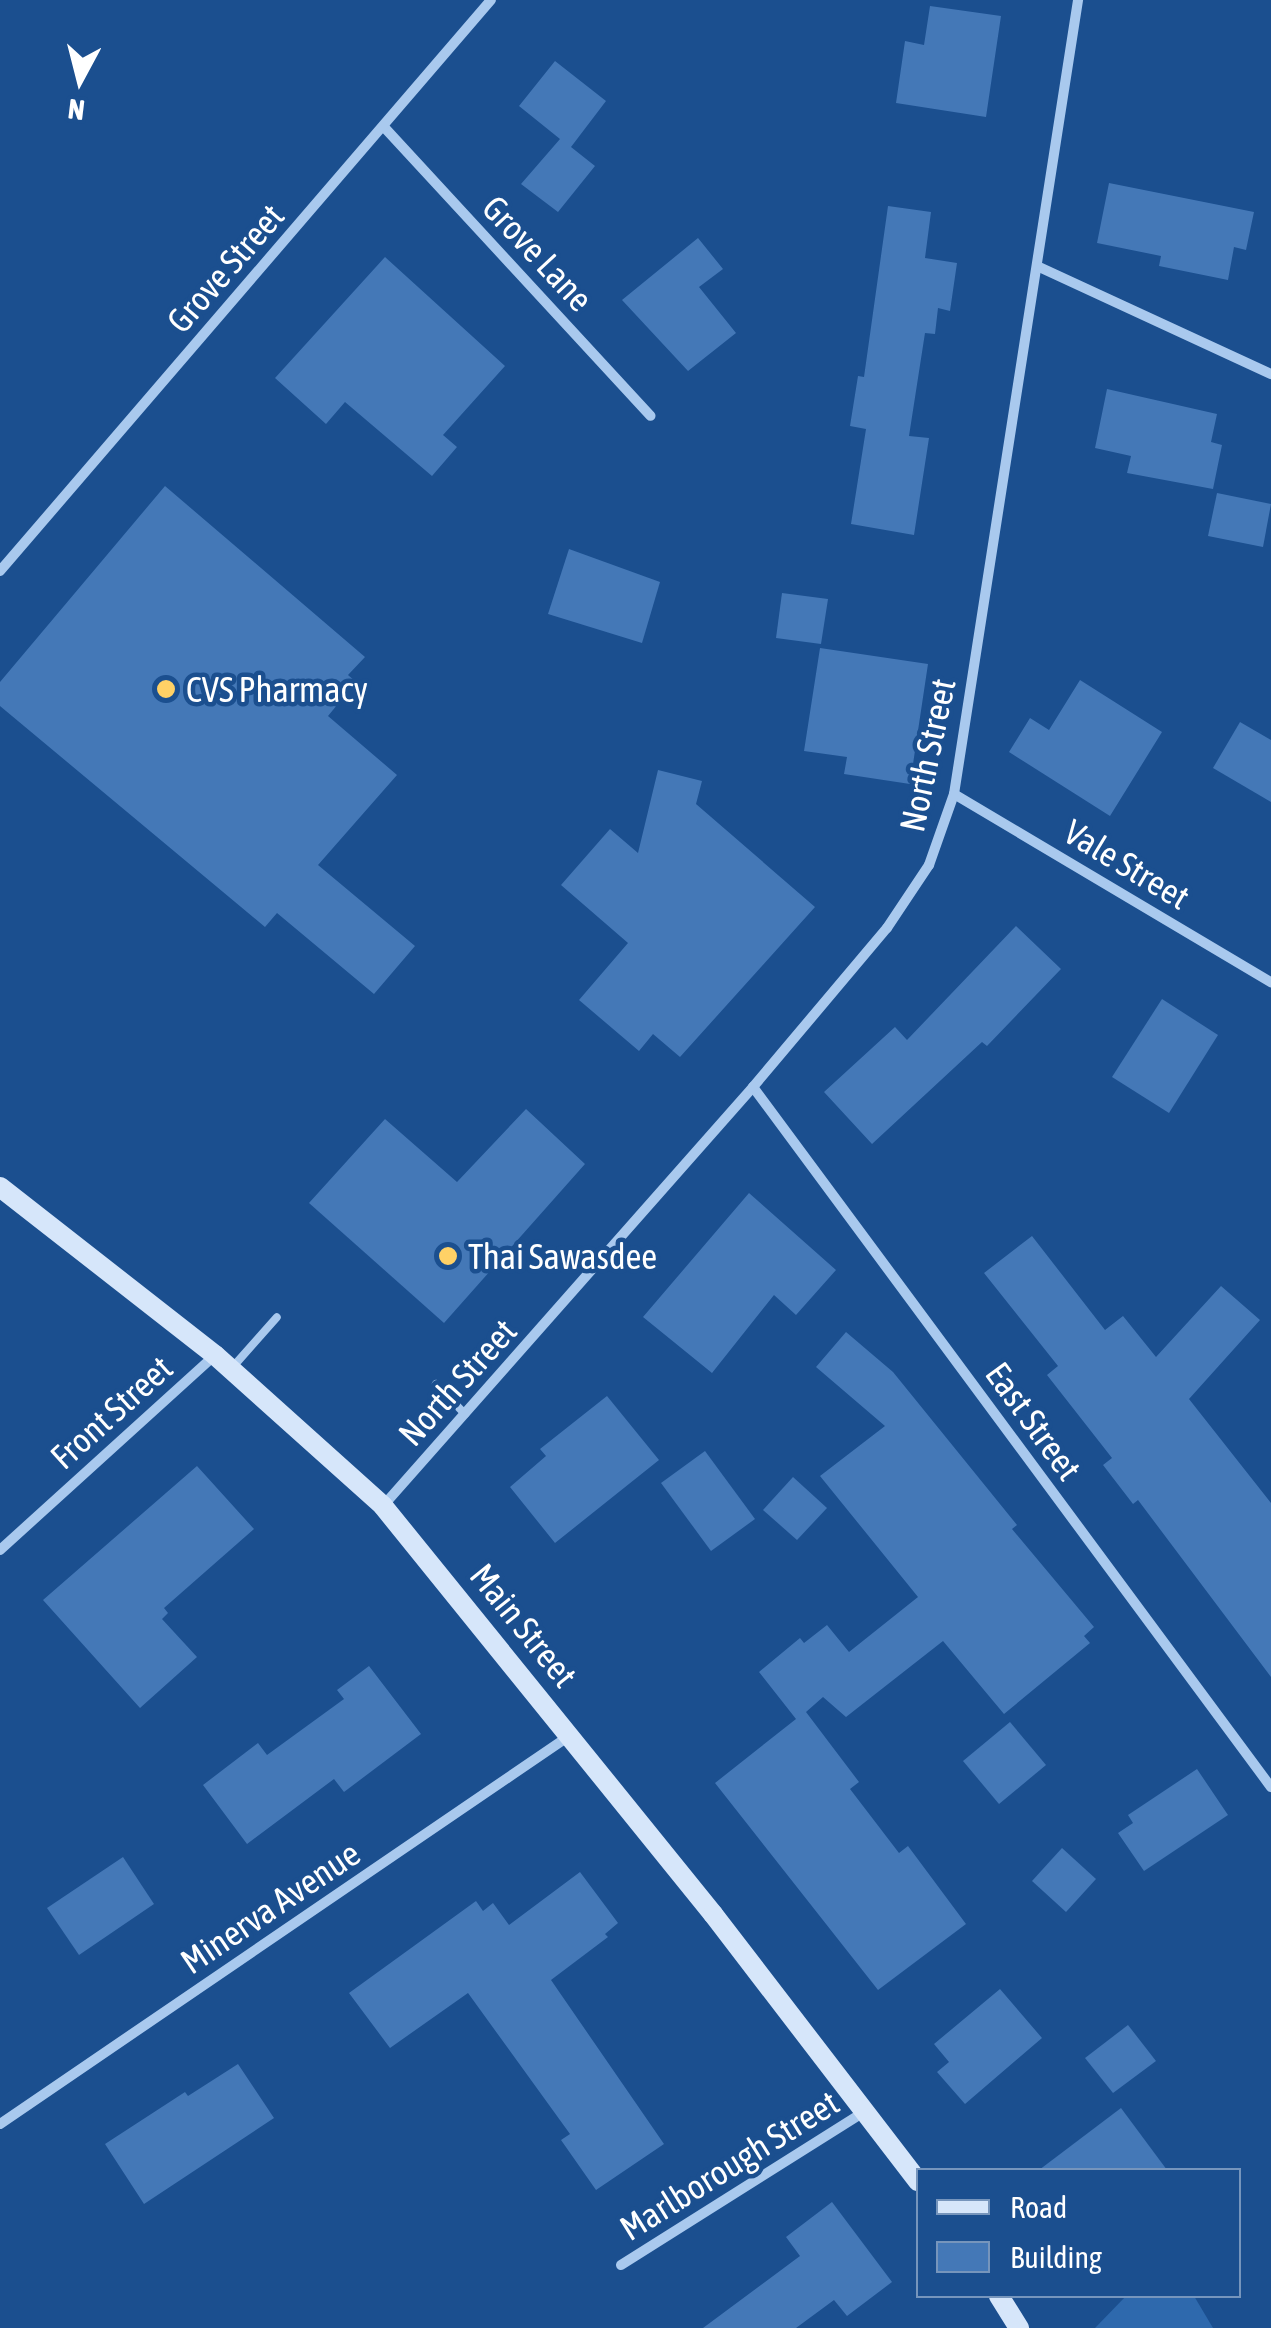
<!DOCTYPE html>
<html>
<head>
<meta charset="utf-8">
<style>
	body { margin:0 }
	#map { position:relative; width:1271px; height:2328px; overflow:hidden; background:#1b4f8f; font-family:"Asap Condensed",sans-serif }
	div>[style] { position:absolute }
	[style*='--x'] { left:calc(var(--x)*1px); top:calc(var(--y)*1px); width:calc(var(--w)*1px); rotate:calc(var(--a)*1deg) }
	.green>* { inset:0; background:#2e69ad }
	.building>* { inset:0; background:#4478b7 }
	.lane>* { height:8px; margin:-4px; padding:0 4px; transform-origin:4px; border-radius:4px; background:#a9c9ee }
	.street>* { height:10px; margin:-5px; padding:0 5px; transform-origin:5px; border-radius:5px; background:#a9c9ee }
	.secondary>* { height:20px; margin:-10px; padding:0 10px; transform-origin:10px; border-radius:10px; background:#d6e6fa }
	.dots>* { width:28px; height:28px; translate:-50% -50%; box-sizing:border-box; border:5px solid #1b4f8f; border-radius:50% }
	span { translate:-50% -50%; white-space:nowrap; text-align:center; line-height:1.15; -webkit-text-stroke:9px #1b4f8f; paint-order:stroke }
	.street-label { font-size:35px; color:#fff }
	.poi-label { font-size:35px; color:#fff }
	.left { translate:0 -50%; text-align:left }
	.legend { position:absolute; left:916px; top:2168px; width:325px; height:130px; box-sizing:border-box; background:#1b4f8f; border:2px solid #7695bc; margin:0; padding:12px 18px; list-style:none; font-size:30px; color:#fff }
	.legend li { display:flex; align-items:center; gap:20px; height:50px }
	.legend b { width:50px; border:2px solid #7695bc }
	.north { position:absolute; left:30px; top:30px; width:100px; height:100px; -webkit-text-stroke:8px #1b4f8f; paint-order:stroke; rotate:187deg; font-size:28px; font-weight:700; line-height:40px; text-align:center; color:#fff }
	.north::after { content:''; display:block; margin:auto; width:35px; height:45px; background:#fff; clip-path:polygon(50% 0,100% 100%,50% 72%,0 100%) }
</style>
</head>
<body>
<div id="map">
	<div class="green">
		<i style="clip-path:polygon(1126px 2296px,1194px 2296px,1213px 2328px,1095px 2328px)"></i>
	</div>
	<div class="building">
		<i style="clip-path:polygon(930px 6px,1001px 16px,986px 117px,896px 103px,905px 41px,924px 45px)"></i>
		<i style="clip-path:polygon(555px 61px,606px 101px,571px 147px,595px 166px,558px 212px,521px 184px,560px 139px,519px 106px)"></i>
		<i style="clip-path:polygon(1109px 183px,1254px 212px,1246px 250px,1234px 247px,1228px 280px,1159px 266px,1161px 256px,1097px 243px)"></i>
		<i style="clip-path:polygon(888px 206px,931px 212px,925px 258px,957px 263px,950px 311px,938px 308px,935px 334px,925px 333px,909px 436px,929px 438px,914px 535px,851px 524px,866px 429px,850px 426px,858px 376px,864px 377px)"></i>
		<i style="clip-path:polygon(698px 238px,723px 269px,699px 287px,736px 333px,688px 371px,622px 300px)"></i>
		<i style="clip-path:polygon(385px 257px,505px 366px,443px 435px,457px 447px,432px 476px,345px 402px,326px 424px,275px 378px)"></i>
		<i style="clip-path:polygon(1107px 389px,1217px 414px,1211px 442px,1222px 445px,1213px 489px,1127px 473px,1131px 456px,1095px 448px)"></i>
		<i style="clip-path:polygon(165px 486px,365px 657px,348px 675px,356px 682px,328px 716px,397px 775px,318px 865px,415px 946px,374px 994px,277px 913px,265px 927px,0 706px,0 682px)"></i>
		<i style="clip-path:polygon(1217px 493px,1271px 504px,1263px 547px,1208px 536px)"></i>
		<i style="clip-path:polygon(569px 549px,660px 582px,642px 643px,548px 614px)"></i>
		<i style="clip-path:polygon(782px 593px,828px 599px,821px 644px,776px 638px)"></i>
		<i style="clip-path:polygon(820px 648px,928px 664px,910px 784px,844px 774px,847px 757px,804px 751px)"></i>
		<i style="clip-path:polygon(1080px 680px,1162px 732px,1110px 816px,1009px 752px,1030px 718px,1049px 730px)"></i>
		<i style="clip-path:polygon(1240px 722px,1271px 740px,1271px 802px,1213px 768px)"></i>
		<i style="clip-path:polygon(658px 770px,702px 781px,696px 804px,815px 907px,680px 1057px,653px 1034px,639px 1051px,579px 1000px,628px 943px,561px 885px,610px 829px,638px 853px)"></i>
		<i style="clip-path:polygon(1016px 926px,1061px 969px,987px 1046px,982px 1042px,872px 1144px,824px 1092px,895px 1027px,907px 1040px)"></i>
		<i style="clip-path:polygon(1162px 999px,1218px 1035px,1169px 1113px,1112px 1077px)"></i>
		<i style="clip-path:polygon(526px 1109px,585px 1164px,444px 1323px,309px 1203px,385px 1119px,457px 1182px)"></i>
		<i style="clip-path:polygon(749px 1193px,836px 1270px,796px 1315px,774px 1295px,712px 1373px,643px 1317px)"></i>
		<i style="clip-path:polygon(1032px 1236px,1105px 1330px,1123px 1316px,1156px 1357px,1221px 1286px,1260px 1320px,1189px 1399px,1271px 1503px,1271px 1677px,1138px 1500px,1133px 1504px,1103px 1465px,1112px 1458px,1047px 1375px,1058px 1366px,984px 1273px)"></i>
		<i style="clip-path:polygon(846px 1332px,893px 1372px,1017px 1525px,1012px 1529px,1094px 1627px,1084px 1636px,1090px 1643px,1004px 1714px,943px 1641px,846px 1717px,823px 1697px,806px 1712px,859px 1782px,850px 1789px,899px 1853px,908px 1846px,966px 1924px,878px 1990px,715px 1783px,796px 1719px,759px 1672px,800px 1638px,804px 1643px,827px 1625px,849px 1652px,918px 1597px,820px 1476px,885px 1426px,816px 1367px)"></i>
		<i style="clip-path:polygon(607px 1396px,659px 1460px,555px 1543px,510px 1487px,546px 1456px,540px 1449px)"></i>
		<i style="clip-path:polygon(705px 1451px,755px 1519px,711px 1551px,661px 1483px)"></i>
		<i style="clip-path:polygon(197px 1466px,254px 1529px,164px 1608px,168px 1613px,162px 1619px,197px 1657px,140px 1708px,43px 1600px)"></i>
		<i style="clip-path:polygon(793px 1477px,827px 1508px,797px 1540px,763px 1510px)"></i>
		<i style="clip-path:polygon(369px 1666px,421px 1734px,344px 1792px,334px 1779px,247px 1844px,203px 1785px,258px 1743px,267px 1755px,344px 1699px,337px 1690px)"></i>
		<i style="clip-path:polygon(1010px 1722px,1046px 1765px,999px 1804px,963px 1761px)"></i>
		<i style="clip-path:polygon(1197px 1769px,1228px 1815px,1144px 1871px,1118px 1833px,1133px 1823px,1128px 1815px)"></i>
		<i style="clip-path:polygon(1062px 1848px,1096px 1879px,1066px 1912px,1032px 1881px)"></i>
		<i style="clip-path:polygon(123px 1857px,154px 1904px,79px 1955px,47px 1908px)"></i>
		<i style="clip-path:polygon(580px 1872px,618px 1923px,605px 1934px,608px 1937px,551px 1980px,664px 2144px,596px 2190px,561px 2140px,570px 2134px,468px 1993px,390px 2048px,349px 1993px,476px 1901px,483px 1911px,493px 1903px,509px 1925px)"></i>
		<i style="clip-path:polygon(1000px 1989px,1042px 2038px,965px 2104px,937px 2072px,949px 2062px,934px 2044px)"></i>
		<i style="clip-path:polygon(1128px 2025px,1156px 2061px,1113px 2093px,1085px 2058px)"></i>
		<i style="clip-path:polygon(238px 2064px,274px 2118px,144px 2204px,105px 2144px,185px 2092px,188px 2096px)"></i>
		<i style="clip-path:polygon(1121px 2108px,1167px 2170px,1039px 2170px)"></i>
		<i style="clip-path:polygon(832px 2202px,892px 2282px,847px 2316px,834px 2300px,796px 2328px,703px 2328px,800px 2256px,786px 2237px)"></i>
	</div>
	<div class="lane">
		<i style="--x:231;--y:1369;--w:69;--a:-48.5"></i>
		<i style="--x:436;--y:1384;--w:42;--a:46"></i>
	</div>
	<div class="street">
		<i style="--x:384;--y:127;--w:393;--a:47.3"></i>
		<i style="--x:1037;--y:266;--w:258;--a:24.8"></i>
		<i style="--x:0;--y:571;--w:753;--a:-49.31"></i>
		<i style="--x:954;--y:794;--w:369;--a:30.7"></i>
		<i style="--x:753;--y:1087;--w:871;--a:53.5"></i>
		<i style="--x:383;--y:1506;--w:559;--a:-48.55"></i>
		<i style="--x:753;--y:1087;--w:208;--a:-49.9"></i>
		<i style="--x:887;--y:928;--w:76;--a:-56.3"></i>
		<i style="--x:929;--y:865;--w:75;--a:-70.6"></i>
		<i style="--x:954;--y:794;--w:804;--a:-81.12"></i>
		<i style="--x:0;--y:1550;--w:289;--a:-42.2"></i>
		<i style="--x:0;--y:2124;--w:689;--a:-34.29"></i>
		<i style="--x:621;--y:2265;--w:287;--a:-32.2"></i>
	</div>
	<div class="secondary">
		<i style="--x:0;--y:1187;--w:273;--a:38"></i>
		<i style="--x:215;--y:1355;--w:226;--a:41.9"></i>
		<i style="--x:383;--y:1506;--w:525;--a:51.03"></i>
		<i style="--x:713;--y:1914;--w:337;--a:52.5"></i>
		<i style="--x:999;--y:2296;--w:38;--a:58"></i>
	</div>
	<div class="dots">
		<i style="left:166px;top:689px;background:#ffd166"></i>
		<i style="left:448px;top:1256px;background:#ffd166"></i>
	</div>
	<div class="street-label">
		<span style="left:538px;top:253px;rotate:47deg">Grove Lane</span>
		<span style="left:225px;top:268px;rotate:-49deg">Grove Street</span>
		<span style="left:927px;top:755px;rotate:-78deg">North Street</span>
		<span style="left:1127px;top:864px;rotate:31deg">Vale Street</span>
		<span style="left:457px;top:1382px;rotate:-48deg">North Street</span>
		<span style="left:111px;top:1412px;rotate:-42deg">Front Street</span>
		<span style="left:1034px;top:1421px;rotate:54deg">East Street</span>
		<span style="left:524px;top:1625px;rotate:51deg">Main Street</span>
		<span style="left:270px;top:1907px;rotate:-34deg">Minerva Avenue</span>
		<span style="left:729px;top:2165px;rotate:-32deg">Marlborough Street</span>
	</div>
	<div class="poi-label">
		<span class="left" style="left:186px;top:689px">CVS Pharmacy</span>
		<span class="left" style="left:468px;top:1256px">Thai Sawasdee</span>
	</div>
	<ul class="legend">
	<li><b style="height:12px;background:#d6e6fa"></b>Road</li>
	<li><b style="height:28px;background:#4478b7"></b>Building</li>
	</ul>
	<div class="north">N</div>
</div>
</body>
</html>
